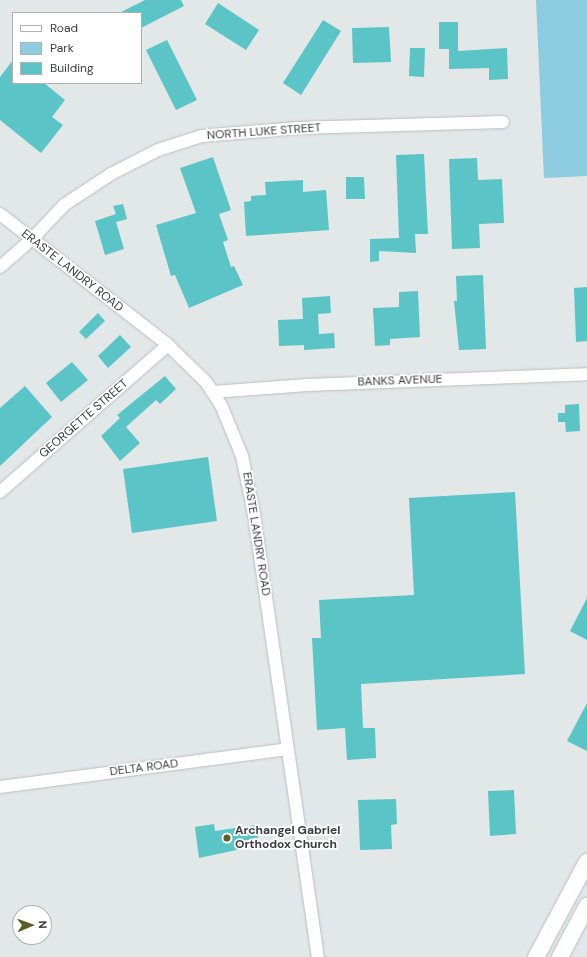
<!DOCTYPE html>
<html>
<head>
<meta charset="utf-8">
<style>
	body { margin:0 }
	#map { position:relative; width:587px; height:957px; overflow:hidden; background:#e2e7e8; font-family:"DM Sans",sans-serif }
	div>[style] { position:absolute }
	[style*='--x'] { left:calc(var(--x)*1px); top:calc(var(--y)*1px); width:calc(var(--w)*1px); rotate:calc(var(--a)*1deg) }
	.green>* { inset:0; background:#8ccbe0 }
	.building>* { inset:0; background:#5ac4c7 }
	.roads { filter:drop-shadow(0 0 1px #babec0) drop-shadow(0 0 1px #babec0) }
	.minor>* { height:12px; margin:-6px; padding:0 6px; transform-origin:6px; border-radius:6px; background:#fff }
	.major>* { height:16px; margin:-8px; padding:0 8px; transform-origin:8px; border-radius:8px; background:#fff }
	.dots>* { width:11px; height:11px; translate:-50% -50%; box-sizing:border-box; border:2px solid #fff; border-radius:50% }
	span { translate:-50% -50%; white-space:nowrap; text-align:center; line-height:1.15; -webkit-text-stroke:3.5px #fff; paint-order:stroke }
	.street-label { font-size:12px; color:#3b3c3d }
	.poi-label { font-size:12px; color:#3b3c3d; font-weight:700 }
	.left { translate:0 -50%; text-align:left }
	.legend { position:absolute; left:12px; top:12px; width:130px; height:72px; box-sizing:border-box; background:#fff; border:1px solid #b1b1b1; margin:0; padding:5px 7px; list-style:none; font-size:12px; color:#3b3c3d }
	.legend li { display:flex; align-items:center; gap:8px; height:20px }
	.legend b { width:20px; border:1px solid #b1b1b1 }
	.north { position:absolute; left:12px; top:905px; width:40px; height:40px; box-sizing:border-box; background:#fff; border:1px solid #b1b1b1; border-radius:50%; rotate:88deg; font-size:11px; font-weight:700; line-height:16px; text-align:center; color:#3b3c3d }
	.north::after { content:''; display:block; margin:auto; width:14px; height:18px; background:#5f5c29; clip-path:polygon(50% 0,100% 100%,50% 72%,0 100%) }
</style>
</head>
<body>
<div id="map">
	<div class="green">
		<i style="clip-path:polygon(536px 0,587px 0,587px 176px,544px 178px)"></i>
	</div>
	<div class="building">
		<i style="clip-path:polygon(145px 0,181px 0,184px 6px,141px 28px,141px 13px,119px 13px)"></i>
		<i style="clip-path:polygon(218px 3px,259px 30px,246px 50px,205px 24px)"></i>
		<i style="clip-path:polygon(323px 20px,341px 31px,301px 95px,283px 83px)"></i>
		<i style="clip-path:polygon(439px 22px,458px 22px,458px 51px,507px 48px,508px 79px,489px 80px,489px 68px,449px 69px,449px 49px,439px 49px)"></i>
		<i style="clip-path:polygon(389px 27px,391px 62px,353px 63px,352px 28px)"></i>
		<i style="clip-path:polygon(167px 40px,197px 100px,176px 110px,146px 50px)"></i>
		<i style="clip-path:polygon(410px 48px,425px 48px,424px 77px,409px 76px)"></i>
		<i style="clip-path:polygon(13px 60px,13px 83px,44px 83px,65px 100px,52px 117px,63px 125px,41px 153px,0 120px,0 77px)"></i>
		<i style="clip-path:polygon(424px 154px,428px 234px,415px 234px,416px 253px,379px 251px,379px 261px,370px 262px,370px 239px,399px 238px,396px 155px)"></i>
		<i style="clip-path:polygon(213px 157px,231px 210px,219px 214px,228px 240px,223px 242px,231px 267px,234px 266px,243px 285px,189px 308px,175px 275px,171px 276px,156px 225px,196px 213px,180px 168px)"></i>
		<i style="clip-path:polygon(477px 158px,478px 180px,502px 179px,504px 223px,479px 224px,480px 248px,452px 249px,449px 159px)"></i>
		<i style="clip-path:polygon(346px 177px,364px 177px,365px 199px,346px 199px)"></i>
		<i style="clip-path:polygon(303px 180px,303px 192px,326px 190px,329px 230px,246px 236px,244px 202px,251px 201px,251px 196px,266px 195px,265px 182px)"></i>
		<i style="clip-path:polygon(123px 204px,127px 219px,116px 222px,124px 249px,105px 255px,95px 221px,116px 214px,113px 206px)"></i>
		<i style="clip-path:polygon(483px 275px,486px 349px,459px 350px,454px 301px,457px 301px,456px 276px)"></i>
		<i style="clip-path:polygon(587px 287px,587px 341px,576px 342px,574px 288px)"></i>
		<i style="clip-path:polygon(418px 291px,420px 337px,390px 339px,390px 345px,375px 346px,373px 308px,399px 307px,399px 292px)"></i>
		<i style="clip-path:polygon(330px 296px,331px 313px,318px 314px,319px 334px,334px 333px,335px 348px,304px 350px,304px 345px,279px 346px,278px 320px,303px 319px,302px 298px)"></i>
		<i style="clip-path:polygon(98px 313px,105px 321px,86px 339px,79px 332px)"></i>
		<i style="clip-path:polygon(120px 335px,131px 347px,108px 368px,98px 356px)"></i>
		<i style="clip-path:polygon(72px 362px,88px 380px,61px 402px,46px 383px)"></i>
		<i style="clip-path:polygon(165px 376px,176px 389px,160px 404px,156px 400px,126px 427px,140px 443px,120px 461px,101px 436px,120px 418px,117px 415px)"></i>
		<i style="clip-path:polygon(25px 386px,52px 417px,0 466px,0 408px)"></i>
		<i style="clip-path:polygon(579px 404px,580px 431px,566px 432px,565px 422px,558px 422px,558px 413px,565px 413px,565px 405px)"></i>
		<i style="clip-path:polygon(208px 457px,217px 521px,132px 533px,123px 469px)"></i>
		<i style="clip-path:polygon(515px 492px,525px 674px,361px 684px,363px 728px,375px 728px,376px 758px,347px 760px,345px 728px,317px 730px,312px 638px,321px 638px,319px 600px,414px 595px,409px 498px)"></i>
		<i style="clip-path:polygon(587px 598px,587px 640px,570px 631px)"></i>
		<i style="clip-path:polygon(587px 703px,587px 751px,567px 741px)"></i>
		<i style="clip-path:polygon(514px 790px,516px 834px,490px 836px,488px 791px)"></i>
		<i style="clip-path:polygon(396px 799px,397px 824px,391px 825px,392px 849px,360px 850px,358px 800px)"></i>
		<i style="clip-path:polygon(214px 824px,215px 831px,256px 825px,259px 845px,199px 858px,195px 827px)"></i>
	</div>
	<div class="roads">
		<div class="minor">
			<i style="--x:0;--y:214;--w:213;--a:37.9"></i>
			<i style="--x:168;--y:345;--w:53;--a:44.2"></i>
			<i style="--x:206;--y:382;--w:27;--a:57"></i>
			<i style="--x:221;--y:405;--w:55;--a:67.6"></i>
			<i style="--x:242;--y:456;--w:59;--a:78.3"></i>
			<i style="--x:254;--y:514;--w:448;--a:81.8"></i>
			<i style="--x:0;--y:267;--w:43;--a:-41.2"></i>
			<i style="--x:32;--y:239;--w:47;--a:-46.7"></i>
			<i style="--x:64;--y:205;--w:56;--a:-33.4"></i>
			<i style="--x:111;--y:174;--w:53;--a:-27.1"></i>
			<i style="--x:158;--y:150;--w:46;--a:-17.7"></i>
			<i style="--x:202;--y:136;--w:96;--a:-4.8"></i>
			<i style="--x:298;--y:128;--w:205;--a:-1.7"></i>
			<i style="--x:213;--y:392;--w:94;--a:-4.3"></i>
			<i style="--x:307;--y:385;--w:280;--a:-2.2"></i>
			<i style="--x:0;--y:492;--w:223;--a:-41.2"></i>
			<i style="--x:0;--y:787;--w:290;--a:-7.5"></i>
		</div>
		<div class="major">
			<i style="--x:536;--y:957;--w:108;--a:-61.8"></i>
			<i style="--x:560;--y:957;--w:58;--a:-62.1"></i>
		</div>
	</div>
	<div class="dots">
		<i style="left:227px;top:838px;background:#5f5c29"></i>
	</div>
	<div class="street-label">
		<span style="left:264px;top:132px;rotate:-4deg">NORTH LUKE STREET</span>
		<span style="left:72px;top:271px;rotate:38deg">ERASTE LANDRY ROAD</span>
		<span style="left:400px;top:381px;rotate:-2deg">BANKS AVENUE</span>
		<span style="left:84px;top:419px;rotate:-41deg">GEORGETTE STREET</span>
		<span style="left:256px;top:534px;rotate:81deg">ERASTE LANDRY ROAD</span>
		<span style="left:144px;top:768px;rotate:-7deg">DELTA ROAD</span>
	</div>
	<div class="poi-label">
		<span class="left" style="left:235px;top:838px">Archangel Gabriel<br>Orthodox Church</span>
	</div>
	<ul class="legend">
	<li><b style="height:5px;background:#fff"></b>Road</li>
	<li><b style="height:11px;background:#8ccbe0"></b>Park</li>
	<li><b style="height:11px;background:#5ac4c7"></b>Building</li>
	</ul>
	<div class="north">N</div>
</div>
</body>
</html>
